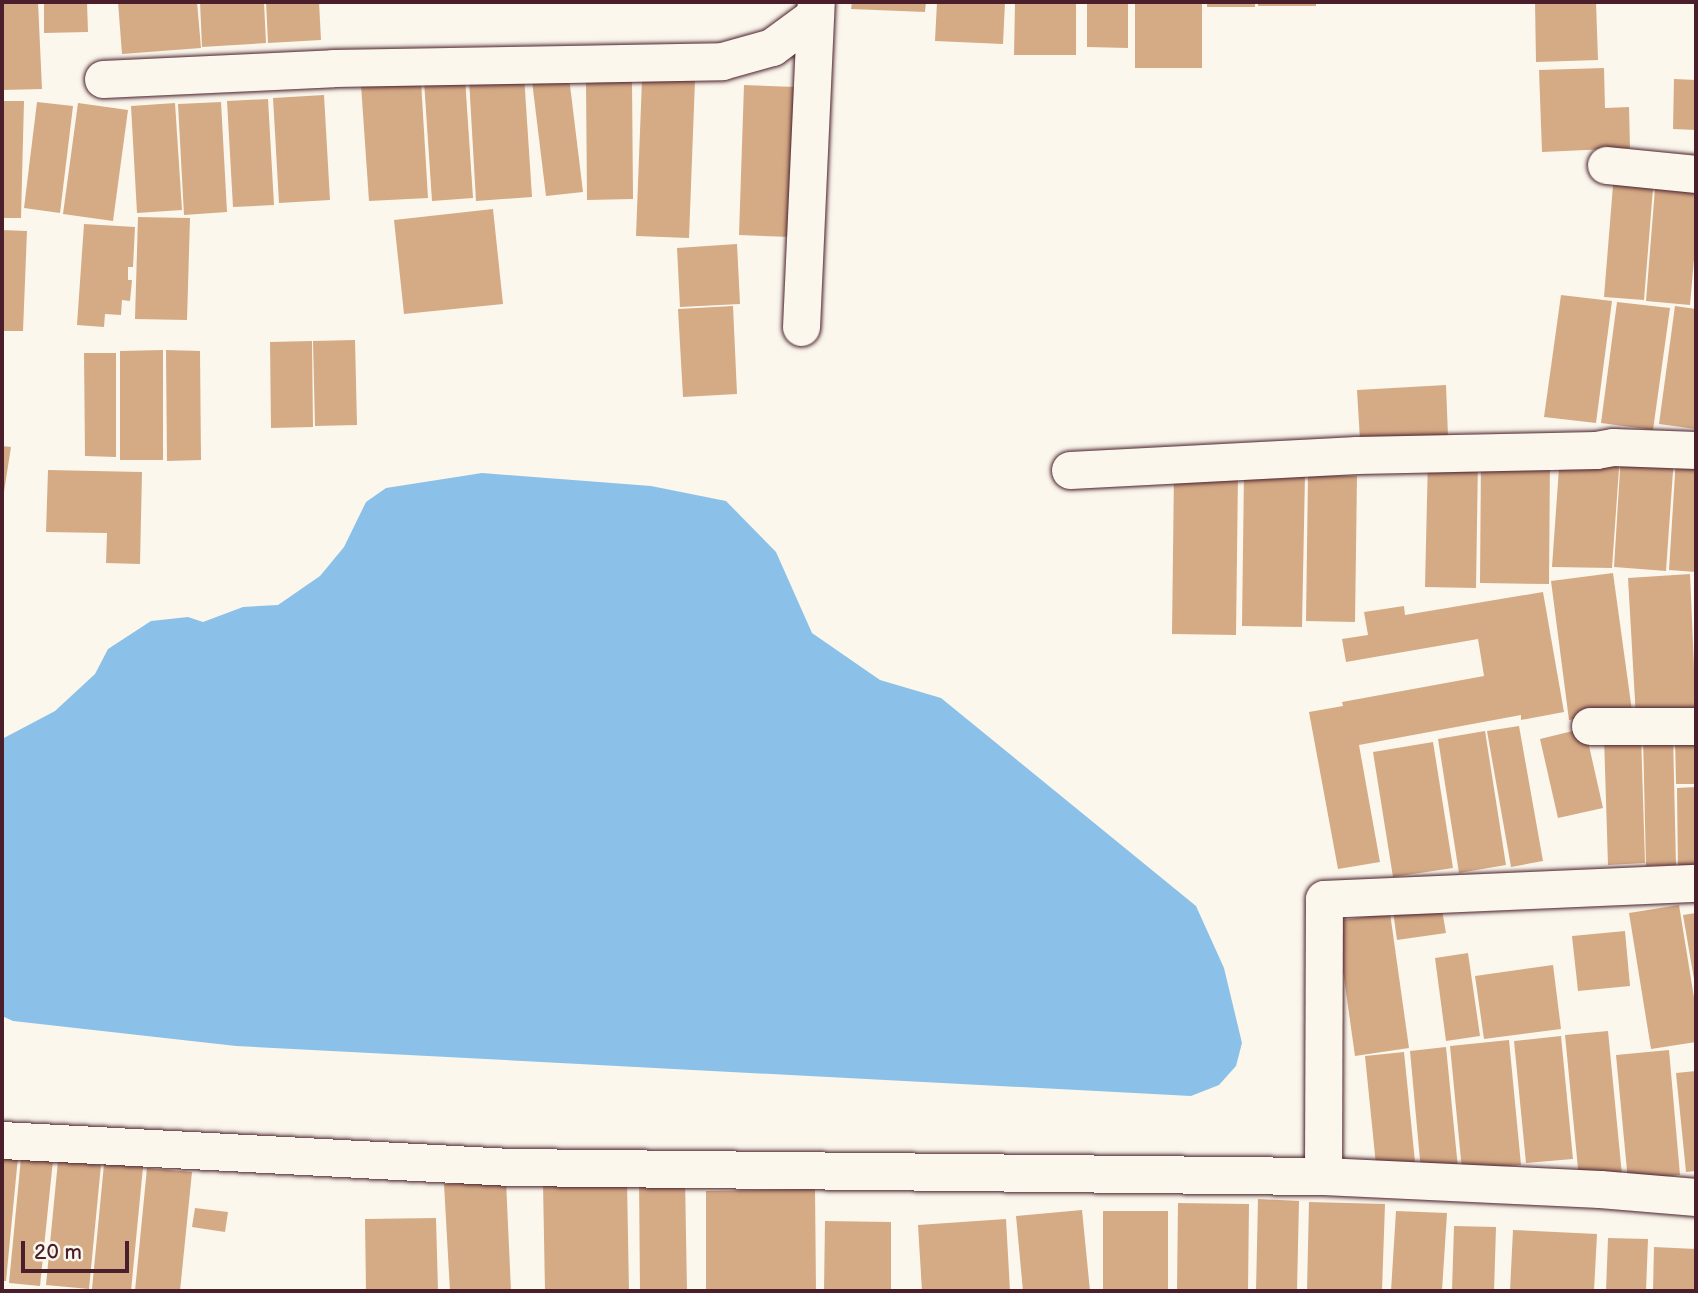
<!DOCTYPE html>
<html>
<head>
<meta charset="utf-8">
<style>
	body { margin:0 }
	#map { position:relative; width:1698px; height:1293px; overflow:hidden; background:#fbf7ec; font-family:"Balsamiq Sans",sans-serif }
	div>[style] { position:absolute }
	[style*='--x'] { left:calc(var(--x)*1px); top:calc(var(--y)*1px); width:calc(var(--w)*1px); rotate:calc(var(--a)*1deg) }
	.water>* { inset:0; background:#8bc1e9 }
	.building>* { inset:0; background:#d5ab86 }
	.roads { filter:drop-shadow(0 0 2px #4a1f2b) drop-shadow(0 0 2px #4a1f2b) }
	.street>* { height:37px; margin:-18.5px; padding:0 18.5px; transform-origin:18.5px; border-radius:18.5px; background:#fbf7ec }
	span { translate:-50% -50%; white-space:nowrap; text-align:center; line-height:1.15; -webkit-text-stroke:7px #fbf7ec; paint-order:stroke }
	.frame { position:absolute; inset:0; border:4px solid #4a1f2b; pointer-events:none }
	.scale { position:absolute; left:21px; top:1241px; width:108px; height:32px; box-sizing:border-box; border:4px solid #4a1f2b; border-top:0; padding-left:9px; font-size:21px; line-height:24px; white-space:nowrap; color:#4a1f2b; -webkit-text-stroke:5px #fbf7ec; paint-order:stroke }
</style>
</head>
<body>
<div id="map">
	<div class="water">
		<i style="clip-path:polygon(482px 473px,651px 486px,726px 501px,776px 552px,812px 633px,880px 680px,941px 698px,1196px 906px,1224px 968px,1242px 1043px,1236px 1066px,1219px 1085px,1191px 1096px,236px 1046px,13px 1021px,2px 1016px,2px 739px,55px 711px,95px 674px,108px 649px,151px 621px,188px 617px,203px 622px,243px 607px,278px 605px,320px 576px,344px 547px,366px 502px,386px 488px)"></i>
	</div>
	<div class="building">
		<i style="clip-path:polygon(2px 2px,38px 2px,42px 89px,2px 90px)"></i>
		<i style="clip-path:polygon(44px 2px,87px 2px,88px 32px,44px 33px)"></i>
		<i style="clip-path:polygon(118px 2px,197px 2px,201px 48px,122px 54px)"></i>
		<i style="clip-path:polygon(200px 2px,264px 2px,266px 43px,202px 47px)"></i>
		<i style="clip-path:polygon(266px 2px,319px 2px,321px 40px,268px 43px)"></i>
		<i style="clip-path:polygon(852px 2px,926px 2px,925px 12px,851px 9px)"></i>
		<i style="clip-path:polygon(937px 2px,1005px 2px,1003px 44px,935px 41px)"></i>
		<i style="clip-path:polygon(1015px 2px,1076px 2px,1076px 55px,1014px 55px)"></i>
		<i style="clip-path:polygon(1087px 2px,1128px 2px,1128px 48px,1087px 47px)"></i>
		<i style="clip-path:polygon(1135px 2px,1202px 2px,1202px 68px,1135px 68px)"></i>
		<i style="clip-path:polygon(1207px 2px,1255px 2px,1255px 7px,1207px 7px)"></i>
		<i style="clip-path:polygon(1258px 2px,1316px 2px,1316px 6px,1258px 6px)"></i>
		<i style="clip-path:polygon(1535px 2px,1596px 2px,1598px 60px,1536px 62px)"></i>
		<i style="clip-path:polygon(1604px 68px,1605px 108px,1629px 107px,1630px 148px,1542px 152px,1539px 70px)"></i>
		<i style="clip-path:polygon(524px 75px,532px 197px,476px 201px,469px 79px)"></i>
		<i style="clip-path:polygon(569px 77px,583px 192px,546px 196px,532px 81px)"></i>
		<i style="clip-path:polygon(465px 78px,473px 198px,432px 201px,424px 81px)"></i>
		<i style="clip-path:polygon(642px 79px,695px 80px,689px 238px,636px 236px)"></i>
		<i style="clip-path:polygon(1674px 79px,1696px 80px,1696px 130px,1673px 129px)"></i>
		<i style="clip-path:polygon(421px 81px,428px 198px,369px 201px,361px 85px)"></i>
		<i style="clip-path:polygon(632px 81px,633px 199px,587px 200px,586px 82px)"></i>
		<i style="clip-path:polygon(744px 85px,796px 87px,791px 237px,739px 235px)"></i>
		<i style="clip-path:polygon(324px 95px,330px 200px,279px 203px,273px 98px)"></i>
		<i style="clip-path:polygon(268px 99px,274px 205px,233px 207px,227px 101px)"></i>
		<i style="clip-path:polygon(2px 101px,24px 101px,21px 218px,2px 218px)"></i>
		<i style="clip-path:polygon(37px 102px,73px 106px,60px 213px,24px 208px)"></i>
		<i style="clip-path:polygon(221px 102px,227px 212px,184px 215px,178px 104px)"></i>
		<i style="clip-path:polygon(78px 103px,128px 110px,113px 221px,63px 214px)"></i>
		<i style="clip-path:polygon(175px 103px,182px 210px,137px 213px,131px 106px)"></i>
		<i style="clip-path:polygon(1614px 173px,1654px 176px,1644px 300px,1604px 297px)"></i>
		<i style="clip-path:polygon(1656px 176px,1696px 179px,1696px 236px,1690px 305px,1646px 301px)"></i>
		<i style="clip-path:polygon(493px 209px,503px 304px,404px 314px,394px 220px)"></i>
		<i style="clip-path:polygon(138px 217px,190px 218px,187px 320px,135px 319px)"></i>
		<i style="clip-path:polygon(84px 224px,135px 227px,133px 267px,128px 267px,128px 280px,132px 280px,130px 301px,122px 300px,121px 315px,105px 314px,104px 327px,77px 325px)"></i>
		<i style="clip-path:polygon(2px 230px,27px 231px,23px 331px,2px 331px)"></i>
		<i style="clip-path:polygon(737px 244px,740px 304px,680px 307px,677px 248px)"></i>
		<i style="clip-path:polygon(1561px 295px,1612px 301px,1596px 423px,1544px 417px)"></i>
		<i style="clip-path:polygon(1617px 302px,1670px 308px,1653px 430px,1601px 423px)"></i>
		<i style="clip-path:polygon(733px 306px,737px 394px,683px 397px,678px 309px)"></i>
		<i style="clip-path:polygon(1675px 306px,1696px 309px,1696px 429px,1659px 424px)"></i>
		<i style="clip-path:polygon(355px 340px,357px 425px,315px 426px,313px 341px)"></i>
		<i style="clip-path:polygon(312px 341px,313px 427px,271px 428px,270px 342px)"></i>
		<i style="clip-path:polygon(163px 350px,163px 460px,120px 460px,120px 351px)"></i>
		<i style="clip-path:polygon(166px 350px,200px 351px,201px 460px,167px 461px)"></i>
		<i style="clip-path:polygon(84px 353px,116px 353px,116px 457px,85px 456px)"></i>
		<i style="clip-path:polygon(1446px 385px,1448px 436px,1360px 440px,1357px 390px)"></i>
		<i style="clip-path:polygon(2px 446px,11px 447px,3px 498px,2px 498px)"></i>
		<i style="clip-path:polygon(1560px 454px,1620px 454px,1612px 568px,1552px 567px)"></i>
		<i style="clip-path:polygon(1621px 454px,1674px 457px,1666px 571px,1614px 567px)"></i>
		<i style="clip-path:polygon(1428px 457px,1478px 459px,1476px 588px,1425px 587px)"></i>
		<i style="clip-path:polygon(1481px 458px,1550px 458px,1549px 584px,1480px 583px)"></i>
		<i style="clip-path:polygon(1676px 458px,1696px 460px,1696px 572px,1669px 570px)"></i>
		<i style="clip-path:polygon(48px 470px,142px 472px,140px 564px,106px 563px,107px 533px,46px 532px)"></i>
		<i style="clip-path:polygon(1174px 472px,1238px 473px,1236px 635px,1172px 634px)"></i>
		<i style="clip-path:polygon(1244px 474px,1305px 474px,1302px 627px,1242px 626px)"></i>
		<i style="clip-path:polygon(1308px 475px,1357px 476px,1355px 622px,1306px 621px)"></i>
		<i style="clip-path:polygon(1613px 573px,1632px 711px,1569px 720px,1551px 581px)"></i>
		<i style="clip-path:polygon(1690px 574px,1696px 714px,1636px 718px,1628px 578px)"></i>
		<i style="clip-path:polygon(1543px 592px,1564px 712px,1521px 720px,1521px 715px,1359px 745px,1380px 862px,1338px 869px,1309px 712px,1343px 706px,1342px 702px,1484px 676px,1478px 639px,1346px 662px,1342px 639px,1368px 635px,1364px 612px,1404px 606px,1405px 615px)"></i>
		<i style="clip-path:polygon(1519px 726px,1543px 861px,1511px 867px,1487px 731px)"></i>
		<i style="clip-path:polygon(1585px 728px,1603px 808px,1558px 818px,1540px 739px)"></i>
		<i style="clip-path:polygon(1485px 731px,1506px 865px,1459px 873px,1438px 739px)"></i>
		<i style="clip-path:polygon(1641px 735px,1645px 863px,1608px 865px,1604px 736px)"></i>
		<i style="clip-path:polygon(1673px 735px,1676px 865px,1646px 866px,1643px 736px)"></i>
		<i style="clip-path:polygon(1696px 736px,1696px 784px,1676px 784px,1675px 737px)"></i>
		<i style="clip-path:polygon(1433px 742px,1453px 868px,1393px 877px,1373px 752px)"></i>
		<i style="clip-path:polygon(1696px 787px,1696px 870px,1678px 871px,1677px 788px)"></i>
		<i style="clip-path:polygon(1441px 904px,1446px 933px,1397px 940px,1393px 911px)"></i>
		<i style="clip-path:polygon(1679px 905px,1696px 1010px,1696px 1042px,1651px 1049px,1629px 913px)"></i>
		<i style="clip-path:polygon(1390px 913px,1409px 1048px,1355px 1056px,1336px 921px)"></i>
		<i style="clip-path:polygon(1696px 913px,1696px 985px,1695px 985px,1683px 915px)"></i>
		<i style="clip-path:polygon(1625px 931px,1630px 986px,1578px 991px,1572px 936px)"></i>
		<i style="clip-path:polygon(1468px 953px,1480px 1036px,1446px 1041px,1435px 958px)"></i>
		<i style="clip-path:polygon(1553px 965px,1561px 1029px,1484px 1039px,1475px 976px)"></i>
		<i style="clip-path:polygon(1608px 1031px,1622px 1175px,1579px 1179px,1565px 1035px)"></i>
		<i style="clip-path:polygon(1561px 1036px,1573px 1159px,1526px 1163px,1514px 1041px)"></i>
		<i style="clip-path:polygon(1509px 1040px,1521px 1165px,1462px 1170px,1450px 1046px)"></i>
		<i style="clip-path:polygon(1446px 1047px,1458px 1168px,1421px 1171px,1410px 1051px)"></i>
		<i style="clip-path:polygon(1669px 1050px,1680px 1175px,1628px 1181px,1616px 1055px)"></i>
		<i style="clip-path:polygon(1404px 1052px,1415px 1162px,1376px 1165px,1365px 1056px)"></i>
		<i style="clip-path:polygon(1696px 1071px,1696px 1171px,1686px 1172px,1676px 1073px)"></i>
		<i style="clip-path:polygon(2px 1155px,18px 1157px,6px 1281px,2px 1281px)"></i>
		<i style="clip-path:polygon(21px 1158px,53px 1160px,40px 1286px,9px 1283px)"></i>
		<i style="clip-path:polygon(58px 1161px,101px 1165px,89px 1289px,46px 1285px)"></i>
		<i style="clip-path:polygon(104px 1164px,143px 1167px,131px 1291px,92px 1289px)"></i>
		<i style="clip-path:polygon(147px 1168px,192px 1172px,180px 1291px,135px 1291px)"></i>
		<i style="clip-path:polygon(685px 1177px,687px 1291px,640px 1291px,639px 1178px)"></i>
		<i style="clip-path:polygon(506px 1181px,511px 1291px,450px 1291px,444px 1184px)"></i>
		<i style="clip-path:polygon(627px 1181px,629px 1291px,545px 1291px,543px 1183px)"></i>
		<i style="clip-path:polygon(815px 1189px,816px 1291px,706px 1291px,706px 1191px)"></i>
		<i style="clip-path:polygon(1258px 1199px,1299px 1201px,1297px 1291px,1256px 1291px)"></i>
		<i style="clip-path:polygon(1309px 1202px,1385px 1204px,1382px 1291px,1307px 1291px)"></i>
		<i style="clip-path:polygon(1178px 1203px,1249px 1204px,1248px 1291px,1177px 1291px)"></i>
		<i style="clip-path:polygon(195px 1208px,228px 1212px,225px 1232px,192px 1227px)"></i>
		<i style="clip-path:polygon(1082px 1210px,1090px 1291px,1023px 1291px,1016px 1216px)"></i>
		<i style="clip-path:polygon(1103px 1211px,1168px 1211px,1168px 1291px,1103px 1291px)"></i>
		<i style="clip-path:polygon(1396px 1211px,1447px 1213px,1442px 1291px,1391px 1291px)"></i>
		<i style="clip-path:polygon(436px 1218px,438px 1291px,366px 1291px,365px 1219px)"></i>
		<i style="clip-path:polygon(1006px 1219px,1010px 1291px,922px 1291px,918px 1225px)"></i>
		<i style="clip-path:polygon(825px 1221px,891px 1222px,891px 1291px,824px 1291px)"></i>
		<i style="clip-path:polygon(1454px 1226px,1496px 1227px,1494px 1291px,1452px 1291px)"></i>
		<i style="clip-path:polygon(1513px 1230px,1597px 1234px,1594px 1291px,1510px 1291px)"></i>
		<i style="clip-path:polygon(1608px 1238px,1648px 1239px,1646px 1291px,1606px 1291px)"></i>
		<i style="clip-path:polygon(1654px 1247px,1696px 1249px,1696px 1291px,1653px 1291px)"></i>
	</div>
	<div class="roads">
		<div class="street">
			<i style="--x:103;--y:79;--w:230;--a:-2.7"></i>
			<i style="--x:333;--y:68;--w:389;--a:-1"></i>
			<i style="--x:722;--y:61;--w:52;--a:-15.6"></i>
			<i style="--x:772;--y:47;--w:52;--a:-36.4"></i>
			<i style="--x:1606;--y:165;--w:90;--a:5.7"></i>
			<i style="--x:801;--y:327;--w:325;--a:-87.4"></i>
			<i style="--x:1070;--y:470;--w:287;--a:-3"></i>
			<i style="--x:1357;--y:455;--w:239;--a:-1.2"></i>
			<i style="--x:1596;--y:450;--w:17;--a:-10"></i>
			<i style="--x:1613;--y:447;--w:83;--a:2.1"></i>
			<i style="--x:1590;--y:726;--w:106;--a:0"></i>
			<i style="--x:2;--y:1140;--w:510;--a:3.04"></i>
			<i style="--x:511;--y:1167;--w:812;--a:0.64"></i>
			<i style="--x:1323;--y:1176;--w:277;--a:2.7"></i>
			<i style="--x:1600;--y:1189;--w:96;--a:4.8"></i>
			<i style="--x:1323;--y:1176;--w:277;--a:-89.8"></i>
			<i style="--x:1324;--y:899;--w:372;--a:-2.5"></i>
		</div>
	</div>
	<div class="frame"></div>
	<div class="scale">20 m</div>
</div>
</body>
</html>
